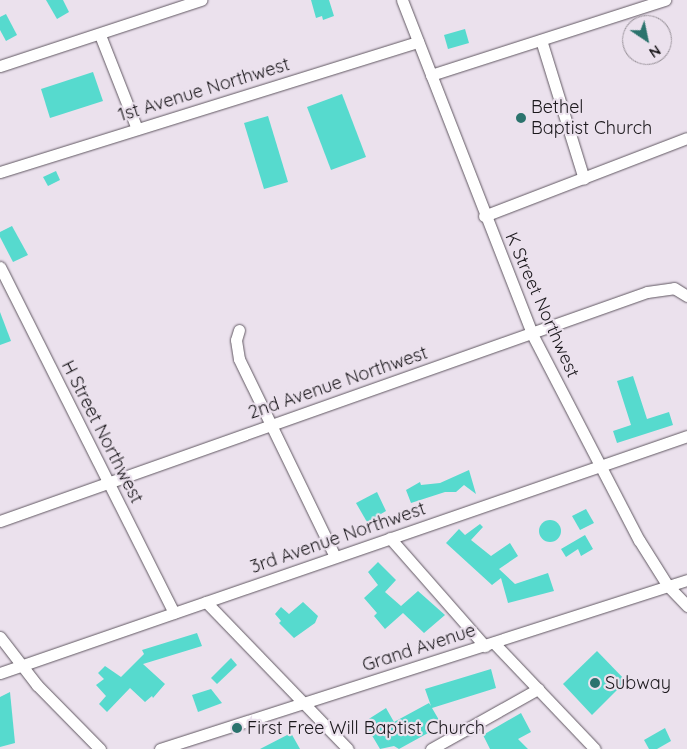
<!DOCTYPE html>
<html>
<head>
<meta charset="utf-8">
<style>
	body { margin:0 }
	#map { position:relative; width:687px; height:749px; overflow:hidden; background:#ebe1ed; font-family:Quicksand,sans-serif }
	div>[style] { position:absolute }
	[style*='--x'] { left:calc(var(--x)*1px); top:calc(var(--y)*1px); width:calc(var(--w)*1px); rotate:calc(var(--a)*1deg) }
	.building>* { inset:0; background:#56dace }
	.round { border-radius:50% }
	.roads { filter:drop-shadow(0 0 1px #615862) drop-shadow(0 0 1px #615862) }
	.minor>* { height:11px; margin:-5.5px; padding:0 5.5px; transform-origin:5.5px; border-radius:5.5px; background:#fff }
	.dots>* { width:14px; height:14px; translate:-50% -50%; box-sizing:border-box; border:2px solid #ebe1ed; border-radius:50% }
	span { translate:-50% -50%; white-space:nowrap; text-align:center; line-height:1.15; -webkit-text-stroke:4.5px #ebe1ed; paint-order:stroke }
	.street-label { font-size:18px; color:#1b181c }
	.poi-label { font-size:18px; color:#1b181c }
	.left { translate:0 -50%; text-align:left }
	.north { position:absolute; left:622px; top:15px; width:50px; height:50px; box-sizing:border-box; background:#ebe1ed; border:1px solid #989199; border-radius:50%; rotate:146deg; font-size:14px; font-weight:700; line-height:20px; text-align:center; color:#1b181c }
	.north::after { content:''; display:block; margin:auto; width:18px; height:22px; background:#2b736d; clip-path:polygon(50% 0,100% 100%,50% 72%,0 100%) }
</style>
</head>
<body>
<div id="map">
	<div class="building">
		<i style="clip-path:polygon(46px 0,63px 0,69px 12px,57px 19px)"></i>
		<i style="clip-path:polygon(311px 0,329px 0,334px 16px,323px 20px,322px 16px,316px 18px)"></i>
		<i style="clip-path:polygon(6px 14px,17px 35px,6px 41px,0 30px,0 17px)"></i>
		<i style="clip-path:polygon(465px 29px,469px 43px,448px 49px,444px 35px)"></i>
		<i style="clip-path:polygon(93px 72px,103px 101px,50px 118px,41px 89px)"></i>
		<i style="clip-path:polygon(342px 94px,366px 157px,331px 170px,307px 107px)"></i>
		<i style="clip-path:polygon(268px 116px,288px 182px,264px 189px,244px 123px)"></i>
		<i style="clip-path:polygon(56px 171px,60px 180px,48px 186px,43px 177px)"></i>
		<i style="clip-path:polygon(12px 226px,28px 255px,13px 262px,0 237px,0 232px)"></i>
		<i style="clip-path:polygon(0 312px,11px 341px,0 345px)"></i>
		<i style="clip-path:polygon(633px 376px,647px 419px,669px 412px,673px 425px,617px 443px,613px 431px,631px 425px,617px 381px)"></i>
		<i style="clip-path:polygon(469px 470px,476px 494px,464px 485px,456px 492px,445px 492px,411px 503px,406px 490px,420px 482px,421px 485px,440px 483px)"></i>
		<i style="clip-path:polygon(377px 492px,386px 511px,367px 522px,356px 503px)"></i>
		<i style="clip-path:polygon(586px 509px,594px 523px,580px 530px,572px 516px)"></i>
		<i class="round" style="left:539px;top:520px;width:22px;height:22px"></i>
		<i style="clip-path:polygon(480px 524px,483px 527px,471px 540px,491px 556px,510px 543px,518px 556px,499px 569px,515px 584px,548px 573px,554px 591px,508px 603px,501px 578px,492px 585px,446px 543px,459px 529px,465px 535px)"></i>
		<i style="clip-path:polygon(585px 535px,593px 549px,581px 556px,578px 549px,566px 557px,561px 549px)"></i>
		<i style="clip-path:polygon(378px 562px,396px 580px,385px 592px,401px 606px,418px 591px,445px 615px,424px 633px,403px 613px,385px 629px,374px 616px,377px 613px,364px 598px,378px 585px,368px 572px)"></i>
		<i style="clip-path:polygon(303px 602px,318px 616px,315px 623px,294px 638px,279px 623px,281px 621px,275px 614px,281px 607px,289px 614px)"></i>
		<i style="clip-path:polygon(197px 633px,202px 646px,143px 664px,165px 684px,153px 698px,152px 696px,145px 702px,130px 688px,107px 712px,99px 704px,106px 696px,96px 685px,104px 679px,98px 673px,105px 666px,121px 677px,144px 654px,142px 650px)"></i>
		<i style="clip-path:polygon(597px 651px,626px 681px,592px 715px,563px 684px)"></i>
		<i style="clip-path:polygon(231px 658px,237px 665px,217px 684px,211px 678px)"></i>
		<i style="clip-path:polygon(491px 669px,496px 688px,432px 708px,439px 720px,425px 728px,428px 733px,399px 749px,394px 746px,380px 749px,364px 722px,386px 708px,394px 722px,429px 703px,431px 706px,425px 689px)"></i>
		<i style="clip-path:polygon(211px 689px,222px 703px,198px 712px,192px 695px)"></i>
		<i style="clip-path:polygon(10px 692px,15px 743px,0 747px,0 697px)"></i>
		<i style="clip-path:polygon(521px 713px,531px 732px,518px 739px,528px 749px,490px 749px,483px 735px)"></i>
		<i style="clip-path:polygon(665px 728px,671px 741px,657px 749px,649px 749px,644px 740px)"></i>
		<i style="clip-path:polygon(291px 733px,300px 749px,260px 749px)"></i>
	</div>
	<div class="roads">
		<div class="minor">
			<i style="--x:402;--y:0;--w:358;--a:68.7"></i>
			<i style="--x:532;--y:334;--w:232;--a:62.6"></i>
			<i style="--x:639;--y:540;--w:54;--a:57.8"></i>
			<i style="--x:668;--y:586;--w:28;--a:46"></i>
			<i style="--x:100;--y:35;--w:101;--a:68.5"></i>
			<i style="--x:541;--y:40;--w:145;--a:72.8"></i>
			<i style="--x:0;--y:66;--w:212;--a:-18.2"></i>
			<i style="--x:431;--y:75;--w:246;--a:-17.8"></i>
			<i style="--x:0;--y:172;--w:438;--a:-17.3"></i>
			<i style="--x:484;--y:216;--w:217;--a:-21"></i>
			<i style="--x:0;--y:267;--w:387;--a:63.3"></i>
			<i style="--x:239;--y:330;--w:10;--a:107"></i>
			<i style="--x:236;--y:340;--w:19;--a:81"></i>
			<i style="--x:239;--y:359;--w:220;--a:64.1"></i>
			<i style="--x:0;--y:521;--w:686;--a:-19.49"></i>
			<i style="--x:647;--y:292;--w:27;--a:-8"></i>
			<i style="--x:674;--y:288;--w:15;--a:32"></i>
			<i style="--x:390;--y:538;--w:144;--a:48.7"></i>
			<i style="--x:206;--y:602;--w:204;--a:46"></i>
			<i style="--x:0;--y:637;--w:61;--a:52.4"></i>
			<i style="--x:37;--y:685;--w:90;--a:45.5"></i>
			<i style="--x:494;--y:643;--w:146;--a:46.4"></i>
			<i style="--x:0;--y:673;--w:727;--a:-19.03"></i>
			<i style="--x:160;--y:749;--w:553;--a:-17.78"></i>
			<i style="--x:431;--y:749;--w:123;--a:-29.3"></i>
		</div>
	</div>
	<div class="dots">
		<i style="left:521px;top:118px;background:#2b736d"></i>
		<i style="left:595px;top:683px;background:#2b736d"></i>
		<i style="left:237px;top:728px;background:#2b736d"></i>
	</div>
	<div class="street-label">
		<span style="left:204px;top:90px;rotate:-17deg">1st Avenue Northwest</span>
		<span style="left:542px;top:305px;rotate:66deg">K Street Northwest</span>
		<span style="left:338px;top:383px;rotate:-19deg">2nd Avenue Northwest</span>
		<span style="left:102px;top:432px;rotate:63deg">H Street Northwest</span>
		<span style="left:338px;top:538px;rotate:-19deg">3rd Avenue Northwest</span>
		<span style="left:419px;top:648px;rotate:-18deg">Grand Avenue</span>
	</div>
	<div class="poi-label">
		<span class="left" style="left:531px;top:118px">Bethel<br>Baptist Church</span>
		<span class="left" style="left:605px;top:683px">Subway</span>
		<span class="left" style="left:247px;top:728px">First Free Will Baptist Church</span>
	</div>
	<div class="north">N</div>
</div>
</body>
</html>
